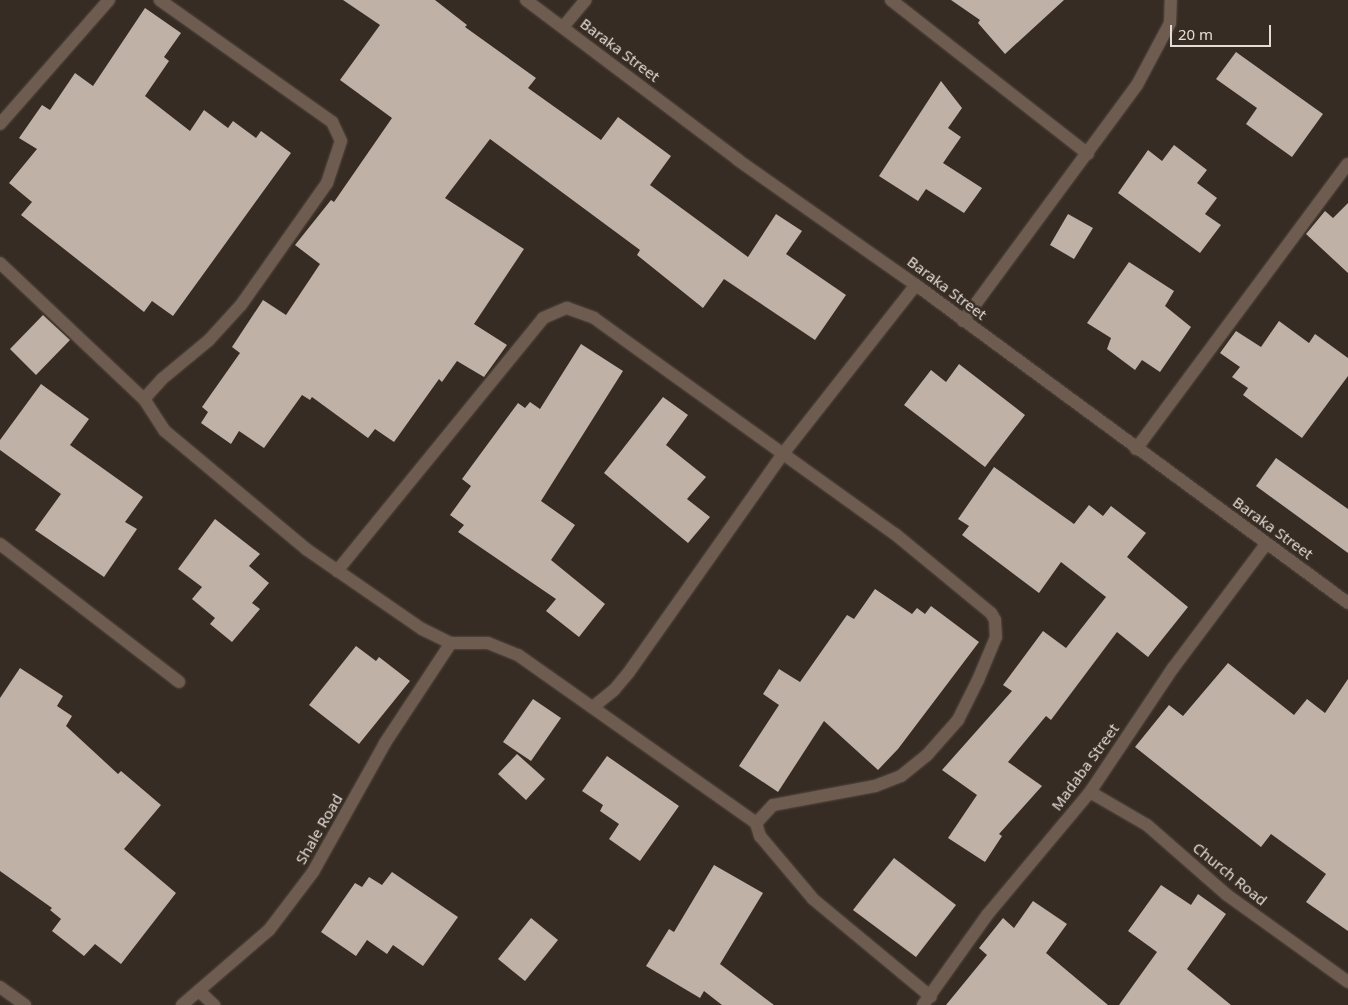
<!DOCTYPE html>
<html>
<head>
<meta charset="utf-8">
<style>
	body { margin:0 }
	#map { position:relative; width:1348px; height:1005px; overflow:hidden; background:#372c23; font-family:"Noto Sans",sans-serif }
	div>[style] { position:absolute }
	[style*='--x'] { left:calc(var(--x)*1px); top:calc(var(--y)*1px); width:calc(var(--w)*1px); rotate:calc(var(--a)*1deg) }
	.building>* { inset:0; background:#bfb1a6 }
	.roads { filter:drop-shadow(0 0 1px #534840) drop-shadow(0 0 1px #534840) }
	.minor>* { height:12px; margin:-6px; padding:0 6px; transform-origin:6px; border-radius:6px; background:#6d5c4f }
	span { translate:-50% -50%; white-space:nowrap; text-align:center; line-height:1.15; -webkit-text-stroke:5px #372c23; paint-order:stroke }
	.street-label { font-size:15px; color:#e4ddd7 }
	.scale { position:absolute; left:1170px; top:25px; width:101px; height:22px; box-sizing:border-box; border:2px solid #e4ddd7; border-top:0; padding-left:6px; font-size:15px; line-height:18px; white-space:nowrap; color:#e4ddd7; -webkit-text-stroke:4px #372c23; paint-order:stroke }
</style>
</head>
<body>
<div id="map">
	<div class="building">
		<i style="clip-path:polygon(343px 0,435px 0,467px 25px,465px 27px,536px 78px,528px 88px,601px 140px,618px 117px,671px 156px,650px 185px,748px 257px,776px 214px,802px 231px,786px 254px,846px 295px,815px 340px,724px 279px,703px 308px,637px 255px,640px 250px,490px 139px,445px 198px,524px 249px,474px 324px,507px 345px,484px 377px,457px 361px,442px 382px,439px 379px,394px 442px,375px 429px,368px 438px,312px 397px,310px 400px,302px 395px,264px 448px,239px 431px,231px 444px,201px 423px,208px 412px,202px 407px,240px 353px,232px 347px,263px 300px,286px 315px,320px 264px,295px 245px,331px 200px,334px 202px,392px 118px,340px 80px,380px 25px)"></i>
		<i style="clip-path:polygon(951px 0,1064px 0,1005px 54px,978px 23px,980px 20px)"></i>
		<i style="clip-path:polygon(145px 8px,181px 33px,164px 57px,169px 61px,145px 96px,190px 131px,204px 110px,228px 128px,233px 121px,256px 138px,261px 131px,291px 153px,173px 316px,152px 301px,144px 312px,21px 215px,32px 202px,9px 183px,37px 149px,19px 138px,42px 105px,50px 110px,75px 73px,93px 86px)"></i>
		<i style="clip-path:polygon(1236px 52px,1323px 114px,1292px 157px,1246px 124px,1257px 108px,1216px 79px)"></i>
		<i style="clip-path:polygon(941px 81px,962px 108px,948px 128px,961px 137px,943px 163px,982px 188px,964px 213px,926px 189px,918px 201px,879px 176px)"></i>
		<i style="clip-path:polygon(1174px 145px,1207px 170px,1197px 183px,1217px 198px,1205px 214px,1221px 225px,1200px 253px,1118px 193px,1148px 150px,1162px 161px)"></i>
		<i style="clip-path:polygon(1348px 203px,1348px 273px,1306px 234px,1325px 211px,1333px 218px)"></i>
		<i style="clip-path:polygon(1068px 214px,1093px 228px,1074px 259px,1050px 245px)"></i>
		<i style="clip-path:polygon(1129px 262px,1174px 291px,1165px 306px,1191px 327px,1160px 372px,1142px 360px,1135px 370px,1107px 349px,1111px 338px,1087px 323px)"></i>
		<i style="clip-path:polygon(43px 315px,70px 340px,36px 375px,10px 349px)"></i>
		<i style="clip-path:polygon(1279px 321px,1309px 343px,1315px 334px,1348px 358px,1348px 376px,1302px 438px,1243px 395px,1248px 388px,1232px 377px,1240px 367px,1220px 353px,1236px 331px,1261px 347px)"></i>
		<i style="clip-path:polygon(581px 344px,623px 371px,541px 501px,575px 525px,551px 560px,605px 604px,579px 637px,546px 611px,556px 599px,458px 532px,464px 525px,450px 515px,471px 486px,462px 479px,518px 403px,525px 408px,530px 402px,540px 409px)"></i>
		<i style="clip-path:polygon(959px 364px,1025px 415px,985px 467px,904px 405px,931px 370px,946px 382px)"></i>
		<i style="clip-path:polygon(41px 384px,89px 419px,70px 445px,143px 497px,125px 522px,137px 529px,104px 577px,35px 530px,61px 494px,0 450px,0 440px)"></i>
		<i style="clip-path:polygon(663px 397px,688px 415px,666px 445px,706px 477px,687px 499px,710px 517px,688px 543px,604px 473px)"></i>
		<i style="clip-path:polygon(1276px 458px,1348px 509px,1348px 553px,1256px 486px)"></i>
		<i style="clip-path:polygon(994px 467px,1074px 524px,1089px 505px,1103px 516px,1111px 506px,1146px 533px,1127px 557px,1188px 607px,1148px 657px,1117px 632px,1051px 720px,1046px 716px,1008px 762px,1042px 786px,999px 834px,1002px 836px,985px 862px,948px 838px,977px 795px,942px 770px,1012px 691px,1003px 685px,1043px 631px,1066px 648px,1106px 597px,1061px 562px,1039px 593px,962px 535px,969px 526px,958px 519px)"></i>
		<i style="clip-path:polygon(215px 519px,260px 554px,249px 566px,269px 583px,252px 603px,260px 609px,232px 642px,210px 624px,215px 618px,192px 599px,202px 587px,178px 569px)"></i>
		<i style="clip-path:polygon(875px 589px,912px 614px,917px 608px,925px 614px,931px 606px,979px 642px,898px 749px,878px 770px,824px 721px,778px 792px,739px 766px,779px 705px,763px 694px,779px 669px,800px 682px,847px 615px,854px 619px)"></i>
		<i style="clip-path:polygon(356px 646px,376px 661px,379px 657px,410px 681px,359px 744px,309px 705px)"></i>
		<i style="clip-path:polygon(1228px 663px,1294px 715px,1307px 699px,1325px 713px,1348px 679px,1348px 931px,1306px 902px,1326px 874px,1271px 834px,1261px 847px,1135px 747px,1169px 705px,1183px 716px)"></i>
		<i style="clip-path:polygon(20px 668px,63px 696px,57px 706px,72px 716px,66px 726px,118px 774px,121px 771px,161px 805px,124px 849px,176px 893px,121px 964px,95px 944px,84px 956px,52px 931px,61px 919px,50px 910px,52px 908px,0 871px,0 698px)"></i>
		<i style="clip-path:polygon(533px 699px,561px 718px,531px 761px,503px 742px)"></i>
		<i style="clip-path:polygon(517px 754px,545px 779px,526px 800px,498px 774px)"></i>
		<i style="clip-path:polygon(607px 756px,679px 806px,640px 861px,609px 839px,619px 824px,600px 811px,603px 805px,582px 791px)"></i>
		<i style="clip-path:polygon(894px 858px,956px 905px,916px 957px,853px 910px)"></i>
		<i style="clip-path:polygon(714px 865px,763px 893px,720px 964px,774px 1005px,722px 1005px,704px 991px,700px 998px,646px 966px,669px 929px,674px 932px)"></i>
		<i style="clip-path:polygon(392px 872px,458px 917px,423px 966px,393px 945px,387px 954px,367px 940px,356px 956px,321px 932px,355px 883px,362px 887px,369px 877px,382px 885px)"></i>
		<i style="clip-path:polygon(1161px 885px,1191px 905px,1198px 894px,1226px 914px,1187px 969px,1231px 1005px,1119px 1005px,1157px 952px,1128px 931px)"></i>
		<i style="clip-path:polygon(1033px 901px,1067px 924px,1046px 953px,1108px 1005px,946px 1005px,987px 955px,979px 948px,1003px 918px,1014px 928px)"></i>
		<i style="clip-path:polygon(531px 918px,558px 940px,525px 981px,498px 959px)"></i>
	</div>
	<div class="roads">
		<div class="minor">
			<i style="--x:526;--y:0;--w:266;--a:37"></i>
			<i style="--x:738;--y:160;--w:218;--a:35.1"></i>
			<i style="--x:916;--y:285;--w:536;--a:36.36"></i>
			<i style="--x:891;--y:0;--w:250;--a:38"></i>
			<i style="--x:563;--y:27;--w:35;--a:-50"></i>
			<i style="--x:0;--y:124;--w:165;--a:-48.7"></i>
			<i style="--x:0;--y:263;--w:198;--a:43.4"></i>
			<i style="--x:144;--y:399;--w:38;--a:57"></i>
			<i style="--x:165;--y:431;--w:184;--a:39.9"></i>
			<i style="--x:306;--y:549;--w:141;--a:34.6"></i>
			<i style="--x:422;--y:629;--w:32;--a:26"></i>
			<i style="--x:451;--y:643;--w:37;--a:0"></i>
			<i style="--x:488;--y:643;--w:32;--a:22"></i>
			<i style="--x:518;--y:655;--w:291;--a:35.2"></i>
			<i style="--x:963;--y:321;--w:293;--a:-53.6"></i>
			<i style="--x:1137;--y:85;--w:70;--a:-62"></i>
			<i style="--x:1170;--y:23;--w:23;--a:-88"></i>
			<i style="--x:144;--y:399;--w:27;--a:-48"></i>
			<i style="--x:162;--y:379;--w:61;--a:-39.7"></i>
			<i style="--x:209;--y:340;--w:47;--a:-47.6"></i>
			<i style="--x:241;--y:305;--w:149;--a:-54.8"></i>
			<i style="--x:327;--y:183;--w:44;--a:-71.6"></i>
			<i style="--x:341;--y:141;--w:21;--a:-115"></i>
			<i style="--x:332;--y:122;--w:211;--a:-144.7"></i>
			<i style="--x:1136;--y:449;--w:355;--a:-53.4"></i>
			<i style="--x:0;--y:544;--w:226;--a:37.6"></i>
			<i style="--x:337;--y:571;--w:326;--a:-50.8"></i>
			<i style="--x:543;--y:318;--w:26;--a:-23"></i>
			<i style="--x:567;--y:308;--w:29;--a:20"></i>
			<i style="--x:594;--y:318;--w:370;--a:35.7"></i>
			<i style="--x:895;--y:534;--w:124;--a:39.5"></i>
			<i style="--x:991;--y:613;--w:8;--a:60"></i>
			<i style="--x:995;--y:620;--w:17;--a:87"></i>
			<i style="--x:996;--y:637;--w:47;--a:112.7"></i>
			<i style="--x:978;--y:680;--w:45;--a:116.6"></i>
			<i style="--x:958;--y:720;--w:47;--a:131.5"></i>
			<i style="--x:927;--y:755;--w:33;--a:141"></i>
			<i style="--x:901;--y:776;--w:28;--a:159"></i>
			<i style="--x:875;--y:786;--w:104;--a:169.4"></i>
			<i style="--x:773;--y:805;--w:25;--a:133"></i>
			<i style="--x:756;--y:823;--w:14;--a:73"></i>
			<i style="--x:760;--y:836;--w:82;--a:49.9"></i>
			<i style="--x:813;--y:899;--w:153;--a:39.7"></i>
			<i style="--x:593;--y:707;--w:27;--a:-39"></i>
			<i style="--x:614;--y:690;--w:23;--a:-50"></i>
			<i style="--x:629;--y:672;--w:266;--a:-54.8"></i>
			<i style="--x:782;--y:455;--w:216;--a:-51.8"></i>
			<i style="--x:1090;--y:792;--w:66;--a:30.1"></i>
			<i style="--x:1147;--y:825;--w:106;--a:41.2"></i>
			<i style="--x:1227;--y:895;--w:149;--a:35.7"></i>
			<i style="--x:0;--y:987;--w:31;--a:36"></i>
			<i style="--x:199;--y:991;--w:21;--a:43"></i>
			<i style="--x:182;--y:1005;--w:115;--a:-40.8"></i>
			<i style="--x:269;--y:930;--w:73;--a:-52.8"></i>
			<i style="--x:313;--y:872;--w:148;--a:-60.8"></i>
			<i style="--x:385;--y:743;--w:120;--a:-56.6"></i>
			<i style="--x:923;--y:1005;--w:112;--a:-54.5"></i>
			<i style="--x:988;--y:914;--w:159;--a:-50.1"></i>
			<i style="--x:1090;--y:792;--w:149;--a:-56.2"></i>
			<i style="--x:1173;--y:668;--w:155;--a:-53.1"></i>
		</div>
	</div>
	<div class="street-label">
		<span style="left:620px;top:50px;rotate:37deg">Baraka Street</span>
		<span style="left:947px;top:288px;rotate:37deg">Baraka Street</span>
		<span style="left:1273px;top:528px;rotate:36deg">Baraka Street</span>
		<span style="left:1085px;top:767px;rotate:-54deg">Madaba Street</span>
		<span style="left:319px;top:829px;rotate:-60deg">Shale Road</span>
		<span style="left:1230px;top:874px;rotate:39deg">Church Road</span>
	</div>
	<div class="scale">20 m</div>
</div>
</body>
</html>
